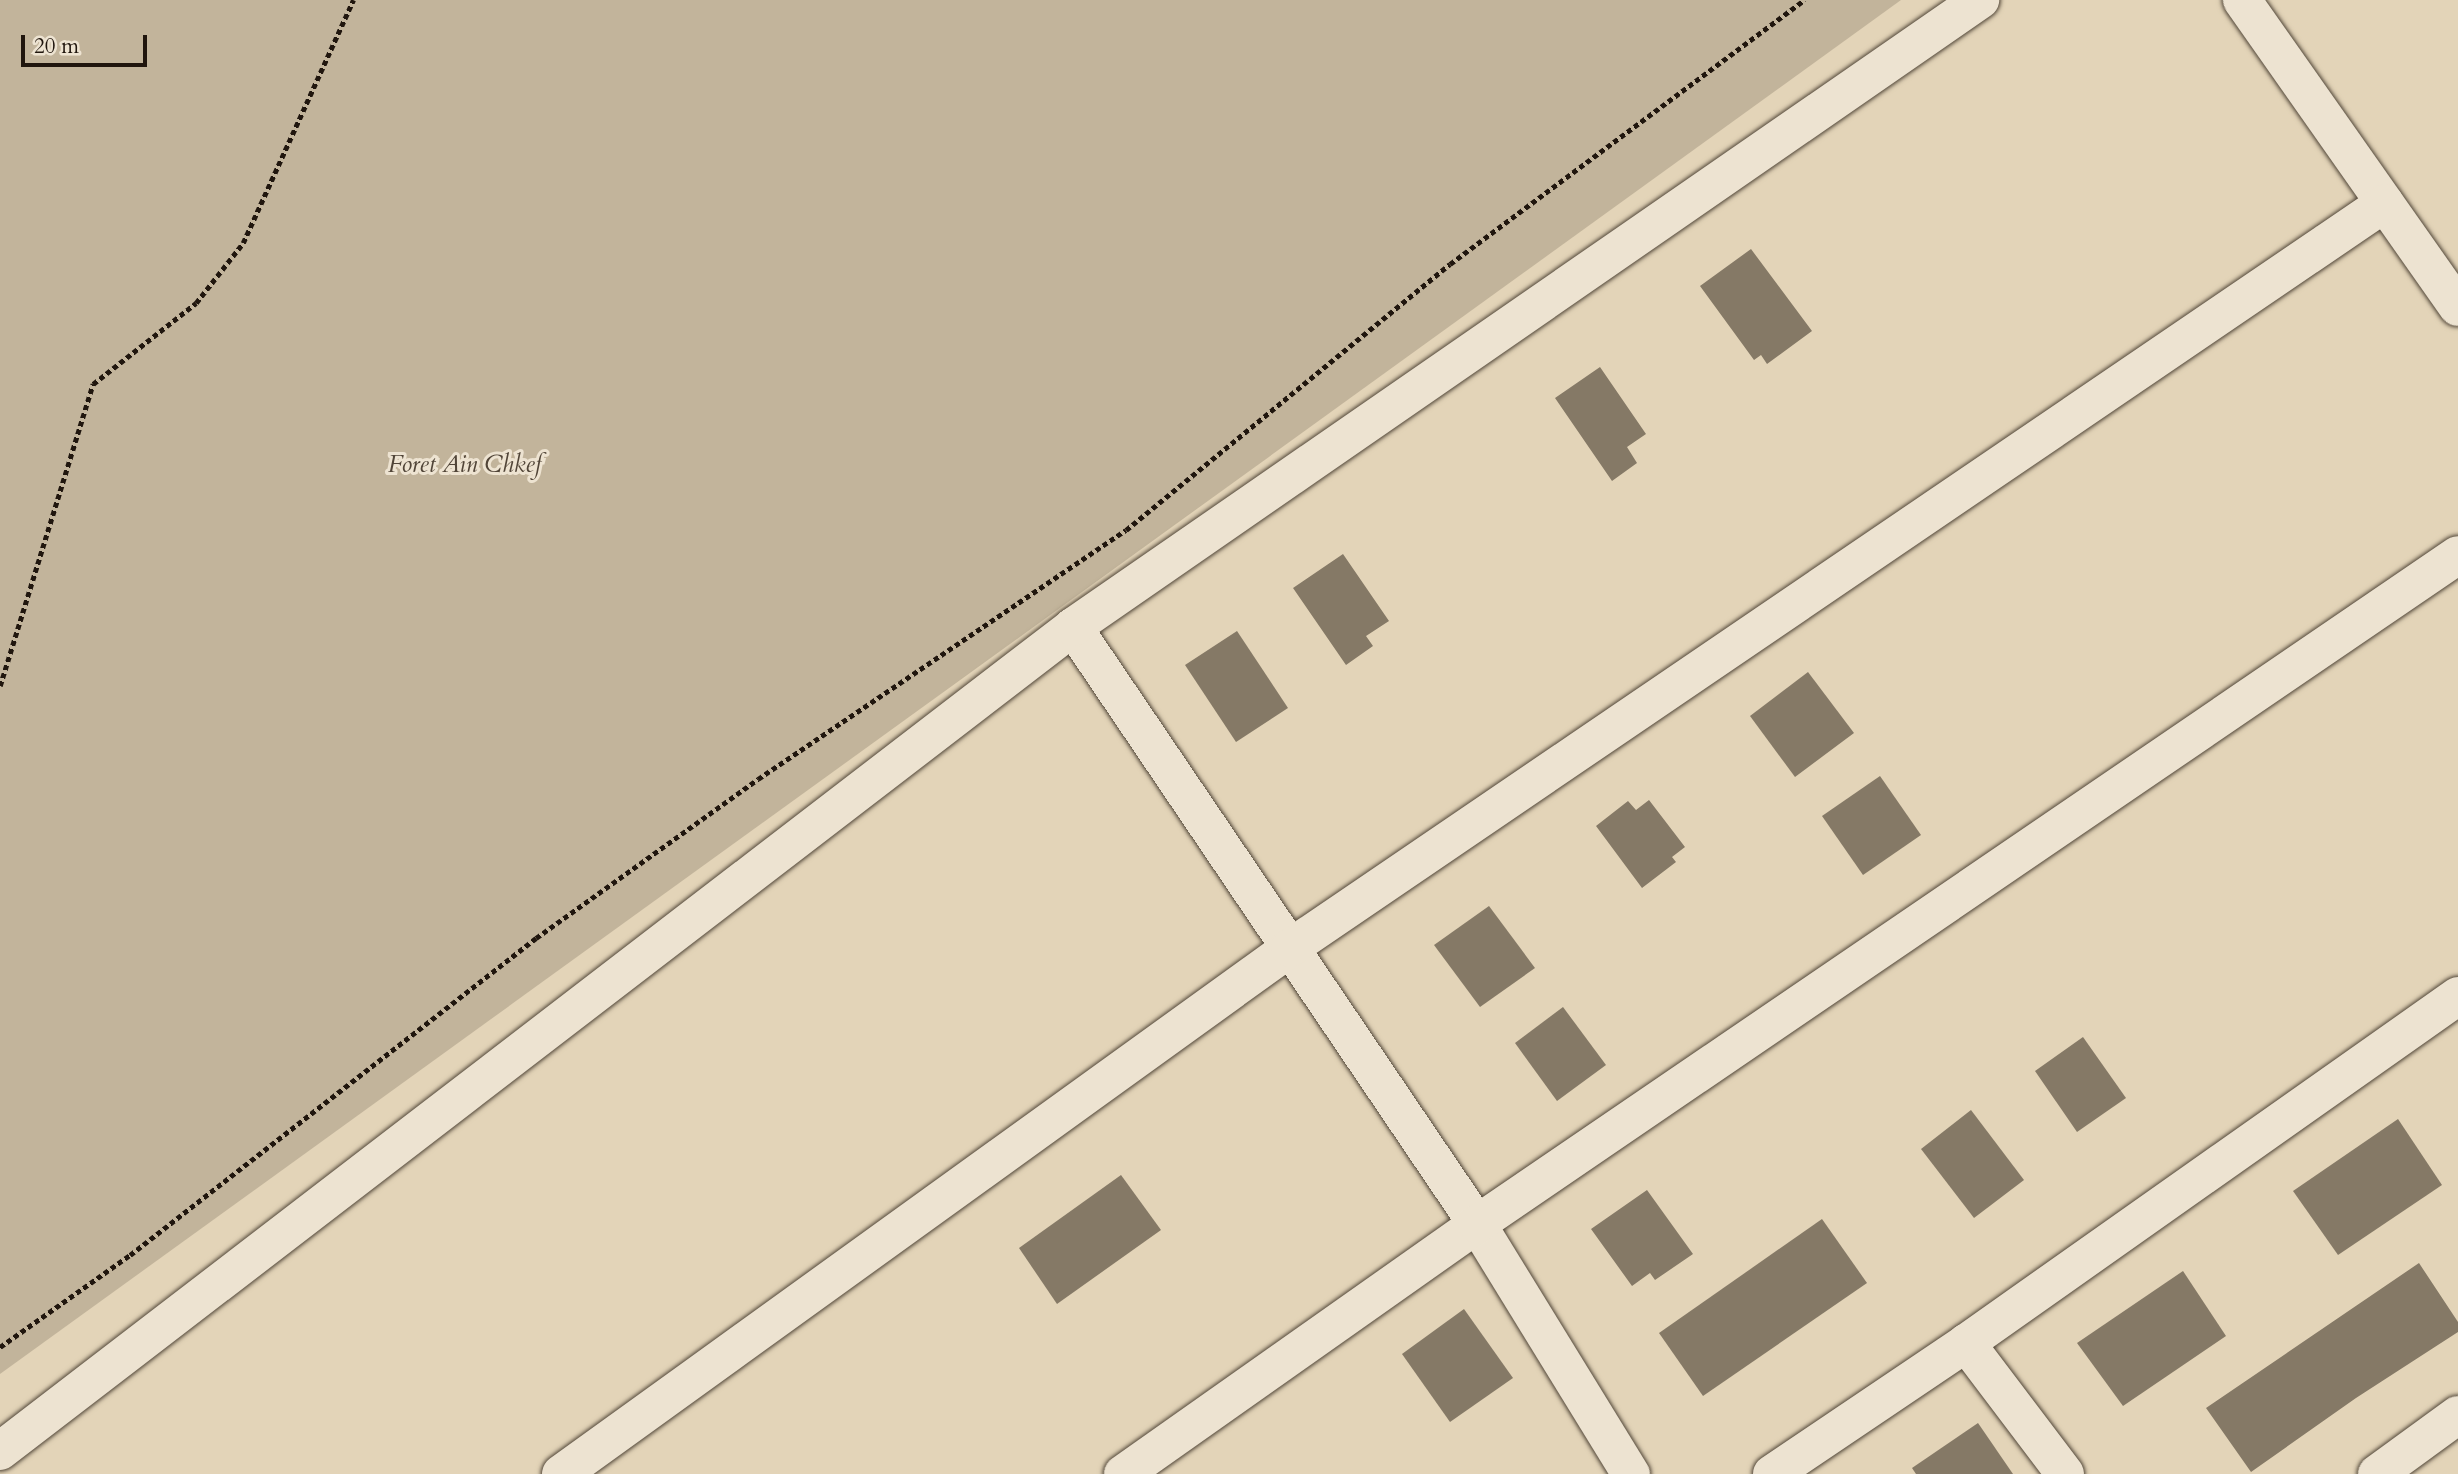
<!DOCTYPE html>
<html>
<head>
<meta charset="utf-8">
<style>
	body { margin:0 }
	#map { position:relative; width:2458px; height:1474px; overflow:hidden; background:#e3d4b8; font-family:Cardo,serif }
	div>[style] { position:absolute }
	[style*='--x'] { left:calc(var(--x)*1px); top:calc(var(--y)*1px); width:calc(var(--w)*1px); rotate:calc(var(--a)*1deg) }
	.green>* { inset:0; background:#c2b49b }
	.building>* { inset:0; background:#857966 }
	.path>* { height:4.5px; margin-top:-2.25px; transform-origin:0; background:repeating-linear-gradient(90deg,#20160e 0 5px,transparent 0 8.5px) }
	.roads { filter:drop-shadow(0 0 2px #514638) drop-shadow(0 0 2px #514638) }
	.minor>* { height:38px; margin:-19px; padding:0 19px; transform-origin:19px; border-radius:19px; background:#ede3d1 }
	span { translate:-50% -50%; white-space:nowrap; text-align:center; line-height:1.15; -webkit-text-stroke:6px #ede3d1; paint-order:stroke }
	.park-label { font-size:24px; color:#514538; font-style:italic }
	.scale { position:absolute; left:21px; top:35px; width:126px; height:32px; box-sizing:border-box; border:4px solid #20160e; border-top:0; padding-left:9px; font-size:21px; line-height:24px; white-space:nowrap; color:#20160e; -webkit-text-stroke:5px #ede3d1; paint-order:stroke }
</style>
</head>
<body>
<div id="map">
	<div class="green">
		<i style="clip-path:polygon(0 0,1901px 0,0 1374px)"></i>
	</div>
	<div class="building">
		<i style="clip-path:polygon(1751px 249px,1812px 331px,1767px 364px,1761px 355px,1754px 360px,1700px 286px)"></i>
		<i style="clip-path:polygon(1600px 367px,1646px 434px,1627px 447px,1637px 463px,1612px 481px,1555px 398px)"></i>
		<i style="clip-path:polygon(1343px 554px,1389px 621px,1366px 636px,1373px 646px,1346px 665px,1293px 588px)"></i>
		<i style="clip-path:polygon(1237px 631px,1288px 708px,1236px 742px,1185px 665px)"></i>
		<i style="clip-path:polygon(1808px 672px,1854px 733px,1795px 777px,1750px 716px)"></i>
		<i style="clip-path:polygon(1880px 776px,1921px 835px,1863px 875px,1822px 816px)"></i>
		<i style="clip-path:polygon(1649px 800px,1685px 847px,1672px 857px,1676px 862px,1642px 888px,1596px 826px,1628px 801px,1636px 810px)"></i>
		<i style="clip-path:polygon(1489px 906px,1535px 968px,1480px 1007px,1434px 945px)"></i>
		<i style="clip-path:polygon(1563px 1007px,1606px 1065px,1557px 1101px,1515px 1043px)"></i>
		<i style="clip-path:polygon(2083px 1037px,2126px 1098px,2077px 1132px,2035px 1071px)"></i>
		<i style="clip-path:polygon(1971px 1110px,2024px 1180px,1974px 1218px,1921px 1149px)"></i>
		<i style="clip-path:polygon(2398px 1119px,2442px 1185px,2338px 1255px,2293px 1191px)"></i>
		<i style="clip-path:polygon(1121px 1175px,1161px 1230px,1057px 1304px,1019px 1248px)"></i>
		<i style="clip-path:polygon(1647px 1190px,1693px 1254px,1655px 1280px,1650px 1273px,1632px 1286px,1591px 1229px)"></i>
		<i style="clip-path:polygon(1822px 1219px,1867px 1283px,1703px 1396px,1659px 1333px)"></i>
		<i style="clip-path:polygon(2419px 1263px,2458px 1322px,2458px 1332px,2356px 1398px,2251px 1472px,2206px 1408px)"></i>
		<i style="clip-path:polygon(2183px 1271px,2226px 1336px,2123px 1406px,2077px 1343px)"></i>
		<i style="clip-path:polygon(1464px 1309px,1513px 1378px,1450px 1422px,1402px 1354px)"></i>
		<i style="clip-path:polygon(1978px 1423px,2013px 1474px,1916px 1474px,1912px 1468px)"></i>
	</div>
	<div class="path">
		<i style="--x:0;--y:686;--w:316;--a:-72.9"></i>
		<i style="--x:93;--y:384;--w:131;--a:-38.2"></i>
		<i style="--x:196;--y:303;--w:76;--a:-51.9"></i>
		<i style="--x:243;--y:243;--w:267;--a:-65.6"></i>
		<i style="--x:0;--y:1347;--w:159;--a:-35.3"></i>
		<i style="--x:130;--y:1255;--w:515;--a:-37.98"></i>
		<i style="--x:536;--y:938;--w:273;--a:-35.6"></i>
		<i style="--x:758;--y:779;--w:444;--a:-34.1"></i>
		<i style="--x:1126;--y:530;--w:419;--a:-39.4"></i>
		<i style="--x:1450;--y:264;--w:442;--a:-36.7"></i>
	</div>
	<div class="roads">
		<div class="minor">
			<i style="--x:2242;--y:0;--w:375;--a:54.9"></i>
			<i style="--x:1073;--y:627;--w:721;--a:55.91"></i>
			<i style="--x:1477;--y:1224;--w:294;--a:58.4"></i>
			<i style="--x:1966;--y:1343;--w:164;--a:52.9"></i>
			<i style="--x:0;--y:1451;--w:1353;--a:-37.52"></i>
			<i style="--x:1073;--y:627;--w:1103;--a:-34.66"></i>
			<i style="--x:561;--y:1474;--w:899;--a:-35.81"></i>
			<i style="--x:1290;--y:948;--w:1324;--a:-34.23"></i>
			<i style="--x:1123;--y:1474;--w:433;--a:-35.2"></i>
			<i style="--x:1477;--y:1224;--w:1187;--a:-34.29"></i>
			<i style="--x:1772;--y:1474;--w:234;--a:-34"></i>
			<i style="--x:1966;--y:1343;--w:602;--a:-35.19"></i>
			<i style="--x:2377;--y:1474;--w:100;--a:-36.1"></i>
		</div>
	</div>
	<div class="park-label">
		<span style="left:465px;top:465px">Foret Ain Chkef</span>
	</div>
	<div class="scale">20 m</div>
</div>
</body>
</html>
